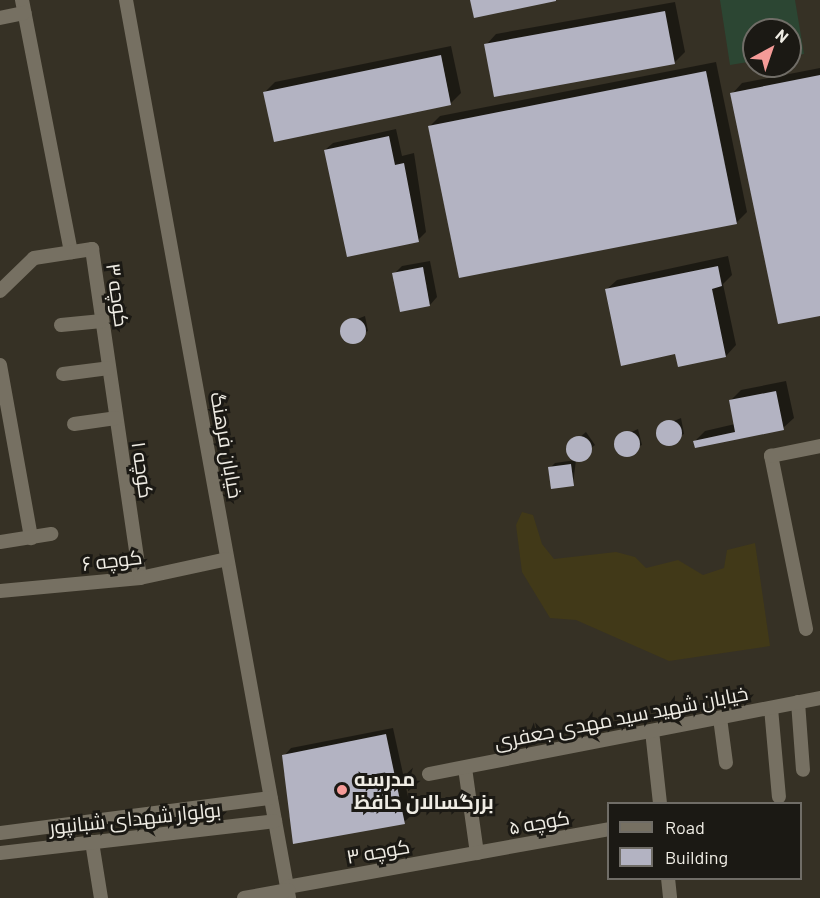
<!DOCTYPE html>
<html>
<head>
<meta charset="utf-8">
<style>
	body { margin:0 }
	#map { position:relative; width:820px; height:898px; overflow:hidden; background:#363125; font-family:Barlow,Cairo,sans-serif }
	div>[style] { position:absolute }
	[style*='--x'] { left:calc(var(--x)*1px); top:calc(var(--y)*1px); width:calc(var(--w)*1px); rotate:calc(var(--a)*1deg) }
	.green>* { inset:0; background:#2c4633 }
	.sand>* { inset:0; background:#413918 }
	.shadow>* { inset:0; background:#0007 }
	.building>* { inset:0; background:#b3b3c2 }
	.round { border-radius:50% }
	.minor>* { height:14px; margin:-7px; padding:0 7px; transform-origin:7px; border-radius:7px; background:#767062 }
	.dots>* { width:16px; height:16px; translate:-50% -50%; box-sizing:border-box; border:3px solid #1b1914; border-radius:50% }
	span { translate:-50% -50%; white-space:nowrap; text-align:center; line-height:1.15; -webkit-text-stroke:6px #1b1914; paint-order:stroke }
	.street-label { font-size:20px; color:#efece4 }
	.poi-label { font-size:20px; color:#efece4; font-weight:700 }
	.left { translate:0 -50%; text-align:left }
	.legend { position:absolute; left:607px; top:802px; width:195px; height:78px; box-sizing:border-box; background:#1b1914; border:2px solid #706d67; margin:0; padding:8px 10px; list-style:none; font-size:18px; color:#efece4 }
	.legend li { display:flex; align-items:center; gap:12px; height:30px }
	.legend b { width:30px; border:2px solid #706d67 }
	.north { position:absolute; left:742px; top:18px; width:60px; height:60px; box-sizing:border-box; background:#1b1914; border:2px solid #706d67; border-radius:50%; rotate:40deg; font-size:16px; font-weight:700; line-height:24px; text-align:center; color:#efece4 }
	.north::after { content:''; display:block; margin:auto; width:21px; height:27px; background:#f59b98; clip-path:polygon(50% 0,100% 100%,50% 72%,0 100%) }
</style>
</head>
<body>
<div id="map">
	<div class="green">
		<i style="clip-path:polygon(720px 0,795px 0,804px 54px,790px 56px,790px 30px,754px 30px,754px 61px,730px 65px)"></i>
	</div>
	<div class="sand">
		<i style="clip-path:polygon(522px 512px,533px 515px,542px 544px,554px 559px,616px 552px,635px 557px,646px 568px,678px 560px,703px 575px,724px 568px,727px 550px,755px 543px,770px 646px,669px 661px,576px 620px,550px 618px,522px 572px,516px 525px)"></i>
	</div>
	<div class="shadow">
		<i style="clip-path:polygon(675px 2px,685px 52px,675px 62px,486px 45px,496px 34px)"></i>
		<i style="clip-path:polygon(451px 46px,461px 93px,450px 104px,265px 92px,275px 82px)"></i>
		<i style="clip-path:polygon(716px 62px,747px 212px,736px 223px,430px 126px,440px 116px)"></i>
		<i style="clip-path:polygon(820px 68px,820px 314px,732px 94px,742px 83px)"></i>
		<i style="clip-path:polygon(396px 129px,402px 156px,414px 153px,426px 232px,418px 240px,325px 150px,333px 143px)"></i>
		<i style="clip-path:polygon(728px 256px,732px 275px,723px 284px,736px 345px,726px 356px,676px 352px,606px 290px,617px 280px)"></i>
		<i style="clip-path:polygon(430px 261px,437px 297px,430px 305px,394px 274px,402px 266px)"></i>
		<i style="clip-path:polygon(365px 316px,368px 331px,347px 340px,344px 324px)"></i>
		<i style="clip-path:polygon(786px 381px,794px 418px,783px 428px,695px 441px,705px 431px,735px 424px,730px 401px,741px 390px)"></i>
		<i style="clip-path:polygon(681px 418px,684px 434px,663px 442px,660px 427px)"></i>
		<i style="clip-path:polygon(638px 429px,642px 445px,621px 453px,618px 438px)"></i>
		<i style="clip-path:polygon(586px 432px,595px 445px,577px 459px,568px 447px)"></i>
		<i style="clip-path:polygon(576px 460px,573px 484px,550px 468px,555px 463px)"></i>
		<i style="clip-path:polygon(393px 728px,412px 815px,404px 822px,284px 756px,291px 748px)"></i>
	</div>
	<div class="building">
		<i style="clip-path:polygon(470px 0,556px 0,556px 1px,474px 18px)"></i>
		<i style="clip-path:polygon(665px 11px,675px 64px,494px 97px,484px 44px)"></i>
		<i style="clip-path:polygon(441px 55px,451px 105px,274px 142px,263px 92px)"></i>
		<i style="clip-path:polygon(706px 71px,737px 224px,459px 278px,428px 126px)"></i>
		<i style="clip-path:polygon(820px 75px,820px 316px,778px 324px,730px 93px)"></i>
		<i style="clip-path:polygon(389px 136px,395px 165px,404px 163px,419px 242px,347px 257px,324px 150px)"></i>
		<i style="clip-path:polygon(718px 266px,722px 286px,712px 289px,726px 357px,678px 367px,675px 354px,621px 366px,605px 289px)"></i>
		<i style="clip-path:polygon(423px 267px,430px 306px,400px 312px,392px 273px)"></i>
		<i class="round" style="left:340px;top:318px;width:26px;height:26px"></i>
		<i style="clip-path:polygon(776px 391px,784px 430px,695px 448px,693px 441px,735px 432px,729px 400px)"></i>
		<i class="round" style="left:656px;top:420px;width:26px;height:26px"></i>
		<i class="round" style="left:614px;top:431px;width:26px;height:26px"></i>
		<i class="round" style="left:566px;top:436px;width:26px;height:26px"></i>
		<i style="clip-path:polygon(571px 464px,574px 486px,551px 489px,548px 467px)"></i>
		<i style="clip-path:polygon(386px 734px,405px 824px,293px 844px,282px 755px)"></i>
	</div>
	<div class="minor">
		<i style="--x:22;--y:0;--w:257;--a:79"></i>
		<i style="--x:126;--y:0;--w:913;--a:79.71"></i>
		<i style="--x:0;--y:18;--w:25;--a:-12"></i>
		<i style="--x:0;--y:291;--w:47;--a:-44.1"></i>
		<i style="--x:34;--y:258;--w:59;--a:-8.8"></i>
		<i style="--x:92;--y:249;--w:332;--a:81.7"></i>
		<i style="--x:61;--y:325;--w:41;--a:-5.6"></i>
		<i style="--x:0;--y:365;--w:176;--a:79.8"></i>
		<i style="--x:63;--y:374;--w:46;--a:-7.4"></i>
		<i style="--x:74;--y:424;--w:42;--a:-8.1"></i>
		<i style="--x:0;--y:542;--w:52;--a:-8.9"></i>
		<i style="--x:0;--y:591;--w:141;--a:-5.3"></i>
		<i style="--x:140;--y:578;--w:89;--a:-12.3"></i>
		<i style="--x:806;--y:629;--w:177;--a:-101.4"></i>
		<i style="--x:771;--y:456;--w:50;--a:-11.5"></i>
		<i style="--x:798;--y:702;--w:68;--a:85.8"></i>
		<i style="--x:771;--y:708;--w:89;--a:84.9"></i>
		<i style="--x:720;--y:718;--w:45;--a:82.4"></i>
		<i style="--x:652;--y:731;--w:73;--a:83.7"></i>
		<i style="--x:465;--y:768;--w:86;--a:82"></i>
		<i style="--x:429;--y:774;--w:398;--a:-11"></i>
		<i style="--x:0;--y:833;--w:273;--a:-7.4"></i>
		<i style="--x:92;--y:842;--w:57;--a:80.9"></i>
		<i style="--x:0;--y:853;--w:277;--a:-6.6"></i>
		<i style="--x:668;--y:878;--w:20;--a:84"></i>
		<i style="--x:287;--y:887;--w:326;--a:-10.2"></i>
		<i style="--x:244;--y:898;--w:45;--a:-10.3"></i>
	</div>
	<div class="dots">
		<i style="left:342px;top:790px;background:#f59b98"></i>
	</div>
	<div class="street-label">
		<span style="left:118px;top:295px;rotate:82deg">کوچه ۳</span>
		<span style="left:227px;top:445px;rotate:80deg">خیابان فرهنگ</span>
		<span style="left:143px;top:470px;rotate:82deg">کوچه ۱</span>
		<span style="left:112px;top:560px;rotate:-7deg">کوچه ۶</span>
		<span style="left:621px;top:717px;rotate:-11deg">خیابان شهید سید مهدی جعفری</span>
		<span style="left:135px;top:818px;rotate:-6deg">بولوار شهدای شبانپور</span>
		<span style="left:539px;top:822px;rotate:-10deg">کوچه ۵</span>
		<span style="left:378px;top:851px;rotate:-10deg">کوچه ۳</span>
	</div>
	<div class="poi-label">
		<span class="left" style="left:354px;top:790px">مدرسه<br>بزرگسالان حافظ</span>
	</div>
	<ul class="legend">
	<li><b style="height:8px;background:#767062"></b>Road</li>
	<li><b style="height:16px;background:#b3b3c2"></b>Building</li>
	</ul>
	<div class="north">N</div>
</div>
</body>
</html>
